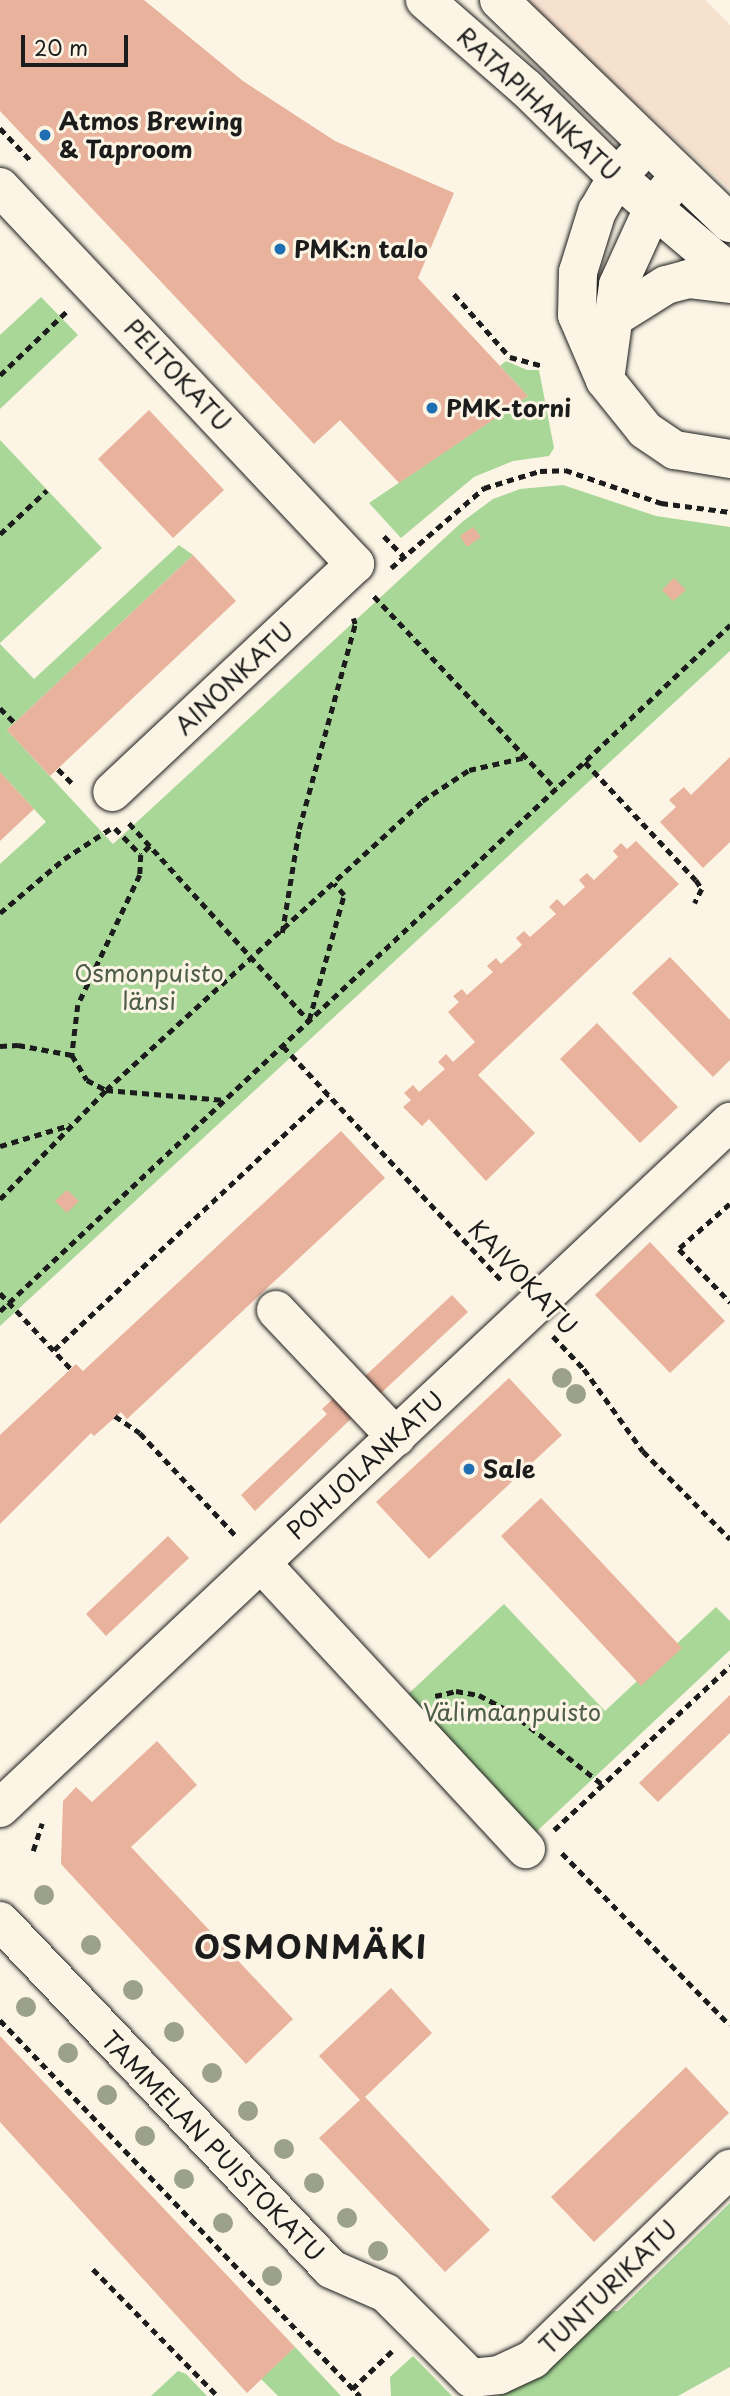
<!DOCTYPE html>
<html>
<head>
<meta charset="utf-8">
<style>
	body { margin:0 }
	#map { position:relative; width:730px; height:2396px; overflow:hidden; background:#fcf5e5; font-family:"Playpen Sans",sans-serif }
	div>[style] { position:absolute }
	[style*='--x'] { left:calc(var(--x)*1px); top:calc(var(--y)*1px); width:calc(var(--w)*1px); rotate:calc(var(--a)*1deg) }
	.built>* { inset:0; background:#f6e1cf }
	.green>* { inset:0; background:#a8d797 }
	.building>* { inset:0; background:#e8b29c }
	.path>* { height:4.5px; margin-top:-2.25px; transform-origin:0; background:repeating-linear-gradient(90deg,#1c1c1c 0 7px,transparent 0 12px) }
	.roads { filter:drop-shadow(0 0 2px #1c1c1c) drop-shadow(0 0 2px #1c1c1c) }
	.minor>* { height:38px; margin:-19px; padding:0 19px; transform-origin:19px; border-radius:19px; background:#fcf5e5 }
	.major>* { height:38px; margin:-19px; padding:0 19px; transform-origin:19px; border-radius:19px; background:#fcf5e5 }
	.trees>* { width:20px; height:20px; margin:-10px; border-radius:50%; background:#9ca18e }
	.dots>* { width:19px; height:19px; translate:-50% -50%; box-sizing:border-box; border:4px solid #fcf5e5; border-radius:50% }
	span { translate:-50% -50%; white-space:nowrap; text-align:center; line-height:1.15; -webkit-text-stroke:6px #fcf5e5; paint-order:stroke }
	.street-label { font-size:24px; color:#1c1c1c }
	.poi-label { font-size:24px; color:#1c1c1c; font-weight:700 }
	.left { translate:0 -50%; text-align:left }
	.park-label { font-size:24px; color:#4d5d47 }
	.district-label { font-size:32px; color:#1c1c1c; font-weight:700; letter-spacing:2px }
	.scale { position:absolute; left:21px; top:35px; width:107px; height:32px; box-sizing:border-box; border:4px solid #1c1c1c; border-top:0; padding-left:9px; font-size:21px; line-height:24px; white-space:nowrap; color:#1c1c1c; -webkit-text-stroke:5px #fcf5e5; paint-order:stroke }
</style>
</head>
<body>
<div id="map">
	<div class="built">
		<i style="clip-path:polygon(523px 0,705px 0,730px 25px,730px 189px)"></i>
	</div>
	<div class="green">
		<i style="clip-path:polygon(41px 297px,78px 335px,0 409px,0 335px)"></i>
		<i style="clip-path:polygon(506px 361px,527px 370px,539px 370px,554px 448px,549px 456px,513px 461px,474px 477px,401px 538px,369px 503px,528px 396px,500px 366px)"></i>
		<i style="clip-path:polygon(0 440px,102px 548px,0 643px)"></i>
		<i style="clip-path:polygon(563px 485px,656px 516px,730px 527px,730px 651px,0 1326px,0 864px,46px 822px,0 772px,0 644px,34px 679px,179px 545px,193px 555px,7px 730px,113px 844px,462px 522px,493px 499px,520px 489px)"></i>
		<i style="clip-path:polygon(504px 1604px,605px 1711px,716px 1607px,730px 1621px,730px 1650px,534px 1834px,405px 1697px)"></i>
		<i style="clip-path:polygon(730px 2203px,730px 2367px,678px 2396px,499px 2396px,544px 2365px,595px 2312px,618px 2311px)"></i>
		<i style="clip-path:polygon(295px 2347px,341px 2396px,278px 2396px,261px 2379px)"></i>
		<i style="clip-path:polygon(413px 2356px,452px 2396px,391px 2396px,390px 2377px)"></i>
		<i style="clip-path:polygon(178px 2371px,186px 2374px,207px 2396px,151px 2396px)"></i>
	</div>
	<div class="building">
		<i style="clip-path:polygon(0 0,144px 0,243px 81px,335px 141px,454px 193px,418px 278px,528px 396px,399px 483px,340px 420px,314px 444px,0 111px)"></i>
		<i style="clip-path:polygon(149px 410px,224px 490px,173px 538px,98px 459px)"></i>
		<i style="clip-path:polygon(473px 527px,481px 537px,467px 547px,460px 536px)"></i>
		<i style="clip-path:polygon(193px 555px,236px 601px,50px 776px,7px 730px)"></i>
		<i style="clip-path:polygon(674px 578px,686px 590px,673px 601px,662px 590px)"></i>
		<i style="clip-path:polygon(730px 757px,730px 842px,703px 868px,660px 822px,676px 807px,669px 800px,684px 787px,691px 795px)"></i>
		<i style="clip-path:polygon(0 772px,34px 809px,0 841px)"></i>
		<i style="clip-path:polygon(636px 841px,679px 884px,478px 1075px,535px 1133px,486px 1181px,429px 1119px,422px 1126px,403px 1107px,411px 1100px,404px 1093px,413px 1085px,419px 1092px,445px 1069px,438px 1062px,446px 1054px,453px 1062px,475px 1042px,448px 1012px,459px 1002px,453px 996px,462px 989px,467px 995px,493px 972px,487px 966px,496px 958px,501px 964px,522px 945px,516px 938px,524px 931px,530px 937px,556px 914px,549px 907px,557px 899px,564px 906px,585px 887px,579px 880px,587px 873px,594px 880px,618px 857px,613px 851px,621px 843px,627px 849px)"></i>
		<i style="clip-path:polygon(670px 957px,730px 1020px,730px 1060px,713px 1077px,632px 993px)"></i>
		<i style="clip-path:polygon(597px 1023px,678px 1107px,640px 1143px,560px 1059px)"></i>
		<i style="clip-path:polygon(341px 1131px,385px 1178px,127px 1419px,121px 1412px,94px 1436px,91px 1433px,0 1524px,0 1435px,76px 1364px,83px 1371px)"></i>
		<i style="clip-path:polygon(67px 1190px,79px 1201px,67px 1213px,55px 1201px)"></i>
		<i style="clip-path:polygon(650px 1242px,725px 1321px,670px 1373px,595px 1295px)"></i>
		<i style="clip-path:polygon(452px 1295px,468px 1312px,380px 1394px,364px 1377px)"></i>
		<i style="clip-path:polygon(509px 1378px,562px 1435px,429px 1559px,376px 1502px)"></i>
		<i style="clip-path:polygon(337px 1395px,356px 1414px,255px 1511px,241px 1495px,327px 1414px,322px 1409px)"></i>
		<i style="clip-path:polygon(541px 1498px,682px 1648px,641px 1686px,501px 1536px)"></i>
		<i style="clip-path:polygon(168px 1536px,189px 1558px,106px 1636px,86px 1614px)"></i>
		<i style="clip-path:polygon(730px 1695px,730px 1733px,658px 1802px,639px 1783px)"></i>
		<i style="clip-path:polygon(157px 1741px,197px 1785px,131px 1847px,293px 2019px,246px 2064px,61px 1864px,63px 1801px,76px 1787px,92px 1802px)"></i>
		<i style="clip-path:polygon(391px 1988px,432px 2033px,365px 2097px,490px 2230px,445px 2272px,319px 2138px,360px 2100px,319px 2056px)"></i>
		<i style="clip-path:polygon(0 2036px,295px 2347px,247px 2393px,0 2122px)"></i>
		<i style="clip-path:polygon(686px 2067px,729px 2113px,594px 2242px,551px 2197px)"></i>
	</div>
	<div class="path">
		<i style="--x:0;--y:128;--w:48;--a:46.7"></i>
		<i style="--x:454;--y:294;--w:84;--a:48.4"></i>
		<i style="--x:510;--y:357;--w:35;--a:15"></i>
		<i style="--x:0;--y:375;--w:94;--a:-43.7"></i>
		<i style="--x:0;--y:534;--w:64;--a:-43.1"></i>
		<i style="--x:384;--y:536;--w:28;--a:46"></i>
		<i style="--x:391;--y:568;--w:123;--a:-40.7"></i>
		<i style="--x:484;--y:488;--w:59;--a:-16.9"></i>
		<i style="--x:540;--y:471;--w:25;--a:-2"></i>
		<i style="--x:565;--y:470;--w:102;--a:19"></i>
		<i style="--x:661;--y:503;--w:70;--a:7.4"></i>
		<i style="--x:374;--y:596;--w:265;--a:46.7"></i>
		<i style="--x:0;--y:708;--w:20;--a:45"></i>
		<i style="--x:585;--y:762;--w:162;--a:46.8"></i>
		<i style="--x:696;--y:880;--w:11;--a:56"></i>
		<i style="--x:702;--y:889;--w:16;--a:117"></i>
		<i style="--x:58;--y:769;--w:24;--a:45"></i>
		<i style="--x:129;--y:823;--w:268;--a:47.7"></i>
		<i style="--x:115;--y:828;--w:37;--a:46"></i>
		<i style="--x:150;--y:846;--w:13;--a:135"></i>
		<i style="--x:141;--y:855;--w:20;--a:93"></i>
		<i style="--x:140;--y:875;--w:144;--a:115.5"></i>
		<i style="--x:78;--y:1005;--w:50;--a:96.8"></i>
		<i style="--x:72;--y:1055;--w:29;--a:59"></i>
		<i style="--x:87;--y:1080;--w:21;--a:28"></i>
		<i style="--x:106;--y:1090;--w:119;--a:4.8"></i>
		<i style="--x:0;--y:913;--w:84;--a:-40.2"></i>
		<i style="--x:64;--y:859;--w:55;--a:-33.1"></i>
		<i style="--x:282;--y:933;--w:105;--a:-80.7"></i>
		<i style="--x:299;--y:829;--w:213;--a:-74.7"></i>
		<i style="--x:355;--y:624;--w:6;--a:-108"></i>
		<i style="--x:309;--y:1020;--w:130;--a:-74.4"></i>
		<i style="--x:344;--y:895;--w:15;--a:-132"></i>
		<i style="--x:0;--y:1046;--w:18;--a:-3"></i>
		<i style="--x:18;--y:1045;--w:55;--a:10.5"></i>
		<i style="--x:283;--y:1046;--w:324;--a:47"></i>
		<i style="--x:0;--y:1146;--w:73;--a:-16.7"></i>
		<i style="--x:0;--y:1199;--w:152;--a:-45.8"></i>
		<i style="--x:106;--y:1090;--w:428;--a:-42.4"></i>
		<i style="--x:422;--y:801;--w:56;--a:-33.4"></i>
		<i style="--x:469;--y:770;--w:58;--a:-12.8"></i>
		<i style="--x:730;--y:1204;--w:68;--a:138.6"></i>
		<i style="--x:679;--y:1249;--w:74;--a:46.1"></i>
		<i style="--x:0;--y:1293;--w:104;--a:46.9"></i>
		<i style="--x:0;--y:1311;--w:1002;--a:-43.22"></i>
		<i style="--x:553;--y:1336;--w:45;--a:46.8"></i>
		<i style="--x:584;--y:1369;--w:101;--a:54.3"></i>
		<i style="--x:643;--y:1451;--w:124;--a:45.3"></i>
		<i style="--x:54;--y:1350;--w:375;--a:-43.1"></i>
		<i style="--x:115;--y:1416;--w:30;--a:34"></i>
		<i style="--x:140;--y:1433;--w:141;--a:47"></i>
		<i style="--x:435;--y:1696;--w:22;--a:-13"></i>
		<i style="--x:456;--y:1691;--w:23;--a:10"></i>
		<i style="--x:479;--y:1695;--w:36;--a:28"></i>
		<i style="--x:511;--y:1712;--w:117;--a:38.4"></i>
		<i style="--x:554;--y:1830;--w:241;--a:-43"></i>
		<i style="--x:33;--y:1851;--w:29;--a:-72"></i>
		<i style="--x:562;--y:1853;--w:240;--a:45.7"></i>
		<i style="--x:0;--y:2020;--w:521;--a:46.25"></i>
		<i style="--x:93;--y:2269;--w:178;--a:45.5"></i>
		<i style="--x:352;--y:2389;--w:55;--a:-43.5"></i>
	</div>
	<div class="roads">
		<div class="minor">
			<i style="--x:0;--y:187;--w:518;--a:46.72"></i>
			<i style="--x:355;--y:564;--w:333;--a:136.8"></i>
			<i style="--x:276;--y:1310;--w:175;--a:46.6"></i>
			<i style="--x:261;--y:1563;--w:390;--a:47.2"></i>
			<i style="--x:0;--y:1921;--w:480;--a:46.4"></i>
			<i style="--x:331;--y:2269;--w:60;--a:23.6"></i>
			<i style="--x:386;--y:2293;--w:120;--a:45"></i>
			<i style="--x:471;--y:2378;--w:28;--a:-6"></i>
			<i style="--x:499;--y:2375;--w:38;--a:-25"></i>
			<i style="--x:533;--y:2359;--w:274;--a:-44"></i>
		</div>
		<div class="major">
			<i style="--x:425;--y:0;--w:134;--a:41.1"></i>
			<i style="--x:526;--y:88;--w:127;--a:44.4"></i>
			<i style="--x:617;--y:177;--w:148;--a:40.3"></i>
			<i style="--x:499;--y:0;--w:321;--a:44"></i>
			<i style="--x:648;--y:144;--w:45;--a:133.2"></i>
			<i style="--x:617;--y:177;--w:39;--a:120"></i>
			<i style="--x:597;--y:211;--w:64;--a:107.3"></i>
			<i style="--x:578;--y:272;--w:43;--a:91.3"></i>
			<i style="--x:577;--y:315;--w:71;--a:66.7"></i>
			<i style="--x:605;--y:380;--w:64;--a:51.3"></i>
			<i style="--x:645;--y:430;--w:36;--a:34"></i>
			<i style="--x:675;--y:450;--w:56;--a:9.3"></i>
			<i style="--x:612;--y:319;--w:64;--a:-32.2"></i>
			<i style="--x:666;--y:285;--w:23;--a:-15"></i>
			<i style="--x:688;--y:279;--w:42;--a:6.8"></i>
			<i style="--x:605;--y:380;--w:96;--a:-82.2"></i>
			<i style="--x:618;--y:285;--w:87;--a:-65.5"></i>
			<i style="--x:654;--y:206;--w:25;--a:-50"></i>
			<i style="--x:0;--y:1808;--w:1002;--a:-43.22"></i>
		</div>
	</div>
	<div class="trees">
		<i style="left:562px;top:1378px"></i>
		<i style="left:576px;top:1394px"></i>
		<i style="left:44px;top:1895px"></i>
		<i style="left:91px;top:1945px"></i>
		<i style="left:133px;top:1990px"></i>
		<i style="left:26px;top:2007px"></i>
		<i style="left:174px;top:2032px"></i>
		<i style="left:68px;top:2053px"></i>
		<i style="left:212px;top:2073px"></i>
		<i style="left:107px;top:2095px"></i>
		<i style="left:248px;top:2111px"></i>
		<i style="left:145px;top:2136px"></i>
		<i style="left:284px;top:2149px"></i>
		<i style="left:184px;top:2179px"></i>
		<i style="left:314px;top:2183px"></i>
		<i style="left:347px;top:2218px"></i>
		<i style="left:223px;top:2223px"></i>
		<i style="left:378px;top:2251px"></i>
		<i style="left:272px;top:2276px"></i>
	</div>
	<div class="dots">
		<i style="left:45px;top:135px;background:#1f6fb2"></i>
		<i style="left:280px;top:249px;background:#1f6fb2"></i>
		<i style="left:432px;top:408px;background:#1f6fb2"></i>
		<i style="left:469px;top:1469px;background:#1f6fb2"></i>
	</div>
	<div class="street-label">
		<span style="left:539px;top:104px;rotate:43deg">RATAPIHANKATU</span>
		<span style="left:178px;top:375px;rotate:47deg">PELTOKATU</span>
		<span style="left:234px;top:678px;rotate:-43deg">AINONKATU</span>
		<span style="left:523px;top:1277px;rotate:47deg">KAIVOKATU</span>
		<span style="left:365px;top:1465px;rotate:-43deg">POHJOLANKATU</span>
		<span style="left:213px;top:2146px;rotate:46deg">TAMMELAN PUISTOKATU</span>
		<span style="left:608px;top:2287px;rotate:-44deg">TUNTURIKATU</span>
	</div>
	<div class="poi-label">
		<span class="left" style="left:59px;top:135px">Atmos Brewing<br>&amp; Taproom</span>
		<span class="left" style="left:294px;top:249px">PMK:n talo</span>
		<span class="left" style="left:446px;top:408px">PMK-torni</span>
		<span class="left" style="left:483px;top:1469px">Sale</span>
	</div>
	<div class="park-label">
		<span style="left:149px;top:987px">Osmonpuisto<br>länsi</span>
		<span style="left:512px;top:1712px">Välimaanpuisto</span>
	</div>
	<div class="district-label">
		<span style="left:311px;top:1946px">OSMONMÄKI</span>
	</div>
	<div class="scale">20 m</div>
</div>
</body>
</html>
